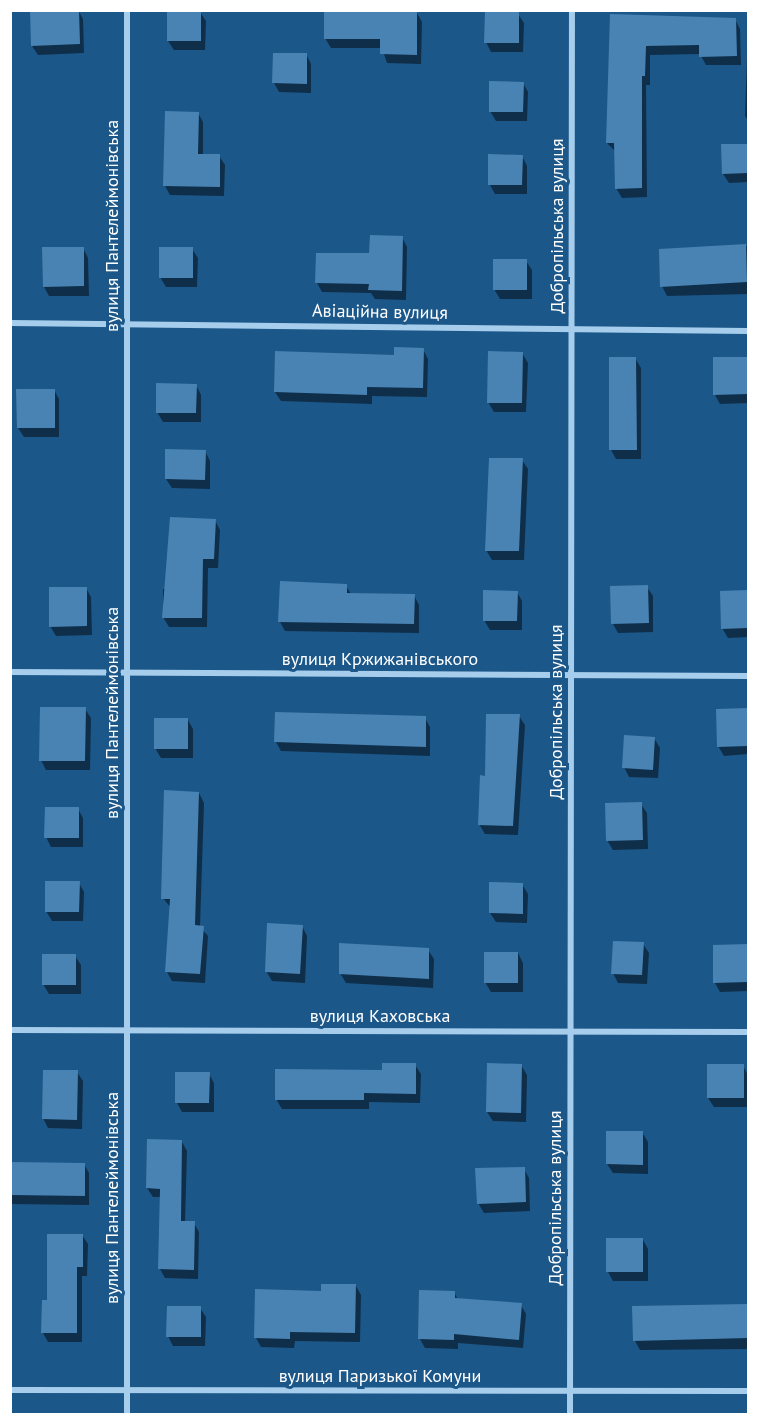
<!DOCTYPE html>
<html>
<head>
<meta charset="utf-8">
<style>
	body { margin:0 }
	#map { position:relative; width:759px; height:1425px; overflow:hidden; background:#1c5789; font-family:"PT Sans",sans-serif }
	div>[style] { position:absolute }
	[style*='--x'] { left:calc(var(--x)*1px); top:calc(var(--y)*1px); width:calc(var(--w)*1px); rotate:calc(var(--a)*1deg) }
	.shadow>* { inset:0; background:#0007 }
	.building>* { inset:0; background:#4983b3 }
	.street>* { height:6px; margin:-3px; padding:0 3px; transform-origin:3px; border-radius:3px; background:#a6cdec }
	span { translate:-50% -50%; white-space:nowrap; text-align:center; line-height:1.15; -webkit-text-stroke:6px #1c5789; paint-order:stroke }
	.street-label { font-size:18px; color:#fff }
	.frame { position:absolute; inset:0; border:12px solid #fff; pointer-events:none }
</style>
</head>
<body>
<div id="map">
	<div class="shadow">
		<i style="clip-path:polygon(78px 10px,83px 19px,84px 53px,38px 55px,32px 46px)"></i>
		<i style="clip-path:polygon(200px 12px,206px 21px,205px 50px,174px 50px,168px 41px)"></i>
		<i style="clip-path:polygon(417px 13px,422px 22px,421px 64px,387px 63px,382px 48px,331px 48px,325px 38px)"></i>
		<i style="clip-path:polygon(518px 14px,524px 23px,523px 52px,491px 52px,486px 42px)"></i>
		<i style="clip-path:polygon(611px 15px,735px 19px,740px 29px,741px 65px,706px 65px,700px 54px,650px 55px,650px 85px,646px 85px,647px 197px,622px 198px,616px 188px,616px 152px,607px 143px)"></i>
		<i style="clip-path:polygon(306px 54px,311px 64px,311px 93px,279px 92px,274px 83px)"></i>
		<i style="clip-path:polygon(747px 56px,748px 56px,748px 121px,745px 116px)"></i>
		<i style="clip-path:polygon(523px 83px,528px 92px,527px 121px,496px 121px,490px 111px)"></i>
		<i style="clip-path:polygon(198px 113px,203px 122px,203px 156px,219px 156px,225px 165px,224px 196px,170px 195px,165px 186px)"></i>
		<i style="clip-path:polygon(748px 145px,748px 182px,729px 183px,723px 174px)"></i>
		<i style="clip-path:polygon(522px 156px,527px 166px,527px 194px,495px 194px,490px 185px)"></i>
		<i style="clip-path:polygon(402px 237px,407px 247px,406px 300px,375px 299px,371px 293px,322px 292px,317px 283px,317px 254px,371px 254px)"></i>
		<i style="clip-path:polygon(748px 246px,748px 294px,667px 296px,662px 286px,661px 250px)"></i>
		<i style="clip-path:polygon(83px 248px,88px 258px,89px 296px,49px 296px,44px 287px,44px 249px)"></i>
		<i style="clip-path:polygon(192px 249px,198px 258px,197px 287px,166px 287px,160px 277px)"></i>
		<i style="clip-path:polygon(526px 261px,532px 270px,532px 299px,500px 299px,494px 289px)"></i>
		<i style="clip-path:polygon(423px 349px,428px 359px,427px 397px,372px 396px,372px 404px,281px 401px,275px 392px)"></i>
		<i style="clip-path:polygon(522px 353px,528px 363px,526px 412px,494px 412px,488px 402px)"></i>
		<i style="clip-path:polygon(748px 357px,748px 403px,720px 404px,715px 395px,714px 359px)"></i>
		<i style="clip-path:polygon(635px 358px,641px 368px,641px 459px,616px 459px,611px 450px)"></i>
		<i style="clip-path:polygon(196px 385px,201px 395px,201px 422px,163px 422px,157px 412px)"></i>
		<i style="clip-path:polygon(54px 390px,59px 399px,59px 437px,24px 437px,18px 428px)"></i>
		<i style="clip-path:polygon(205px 451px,210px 461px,210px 489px,172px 488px,166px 479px)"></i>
		<i style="clip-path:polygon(522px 460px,528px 469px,524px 560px,492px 560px,486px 550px)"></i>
		<i style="clip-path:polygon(215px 520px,220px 530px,218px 568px,208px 568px,207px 627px,169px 627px,163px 617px,163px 589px,168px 589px)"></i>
		<i style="clip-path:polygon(346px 586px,351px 594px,414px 595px,419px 605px,419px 633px,285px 631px,280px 622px)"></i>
		<i style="clip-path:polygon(647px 587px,653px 596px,653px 632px,618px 633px,613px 624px)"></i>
		<i style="clip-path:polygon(86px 588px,91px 597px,92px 635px,56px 636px,50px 626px)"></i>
		<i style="clip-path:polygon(517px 592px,522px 601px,522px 630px,490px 630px,484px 620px)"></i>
		<i style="clip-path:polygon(721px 592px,748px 592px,748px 637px,728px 638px,722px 628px)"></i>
		<i style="clip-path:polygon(85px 709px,91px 718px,90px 770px,46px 770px,41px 760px)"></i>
		<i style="clip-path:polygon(717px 710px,748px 710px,748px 754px,724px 756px,718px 746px)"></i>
		<i style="clip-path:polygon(276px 713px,425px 718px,430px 727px,430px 756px,281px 751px,276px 742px)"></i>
		<i style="clip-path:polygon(519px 716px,525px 725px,518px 835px,485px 834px,479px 824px,487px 777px)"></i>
		<i style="clip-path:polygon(188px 720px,193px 729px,193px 758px,161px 758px,155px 748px)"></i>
		<i style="clip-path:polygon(654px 738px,660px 748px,658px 778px,629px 777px,624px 767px)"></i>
		<i style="clip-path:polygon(199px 793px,204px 803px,200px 927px,208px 936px,205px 983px,172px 981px,167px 972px,171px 908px,163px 898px)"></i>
		<i style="clip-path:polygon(641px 804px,647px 813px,648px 849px,613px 850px,607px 840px)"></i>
		<i style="clip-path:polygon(78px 809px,83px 818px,83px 847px,51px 847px,46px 837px)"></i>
		<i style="clip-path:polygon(79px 883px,84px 892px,83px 921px,52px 921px,46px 911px)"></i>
		<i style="clip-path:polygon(522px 884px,528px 894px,527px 923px,496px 922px,490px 913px)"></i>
		<i style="clip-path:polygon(302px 926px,307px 936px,305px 983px,272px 981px,266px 971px)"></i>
		<i style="clip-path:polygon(643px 944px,649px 953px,647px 984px,618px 983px,613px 973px)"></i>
		<i style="clip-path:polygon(748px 946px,748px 991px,720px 992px,715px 983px,714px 947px)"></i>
		<i style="clip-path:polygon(428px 950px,434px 959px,433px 988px,346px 983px,340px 973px)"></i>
		<i style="clip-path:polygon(518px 953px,523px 963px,523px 992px,491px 992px,485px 982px)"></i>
		<i style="clip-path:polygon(75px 956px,81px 965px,81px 994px,49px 994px,43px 984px)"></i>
		<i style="clip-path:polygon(415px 1065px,421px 1074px,420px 1103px,369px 1102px,369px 1109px,282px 1109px,276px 1099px)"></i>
		<i style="clip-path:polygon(521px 1065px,527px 1075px,526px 1122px,493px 1121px,487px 1112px)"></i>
		<i style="clip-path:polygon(743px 1066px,748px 1075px,748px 1107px,714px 1107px,708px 1098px)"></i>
		<i style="clip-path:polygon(77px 1072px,83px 1081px,82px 1129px,48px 1128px,43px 1118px)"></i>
		<i style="clip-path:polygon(209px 1074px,214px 1083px,214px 1112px,182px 1112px,177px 1103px)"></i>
		<i style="clip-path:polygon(642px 1132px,648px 1142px,648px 1174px,613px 1173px,607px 1164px)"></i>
		<i style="clip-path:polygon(182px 1142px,187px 1151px,185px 1222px,194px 1223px,199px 1232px,198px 1279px,165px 1278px,160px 1269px,161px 1197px,153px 1197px,147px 1188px)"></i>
		<i style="clip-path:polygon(10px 1164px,84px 1164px,89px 1173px,89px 1205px,10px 1204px)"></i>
		<i style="clip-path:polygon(524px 1169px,529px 1178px,530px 1211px,484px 1213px,478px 1203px)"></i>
		<i style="clip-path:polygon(82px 1235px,88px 1244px,87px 1276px,82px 1276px,82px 1342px,48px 1342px,43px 1333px,49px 1301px)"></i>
		<i style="clip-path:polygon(643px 1240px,648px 1249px,648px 1281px,613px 1281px,608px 1272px)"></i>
		<i style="clip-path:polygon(356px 1286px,361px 1295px,360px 1342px,295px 1341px,294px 1348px,261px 1347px,256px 1338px,322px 1292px)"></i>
		<i style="clip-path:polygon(454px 1292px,458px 1300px,521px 1305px,526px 1314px,523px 1348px,458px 1343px,458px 1349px,425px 1348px,420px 1339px)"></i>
		<i style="clip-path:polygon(634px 1307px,748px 1307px,748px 1349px,640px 1350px,635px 1341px)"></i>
		<i style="clip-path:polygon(200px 1308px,206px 1317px,205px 1346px,173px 1346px,168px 1336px)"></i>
	</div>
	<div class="building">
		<i style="clip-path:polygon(30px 10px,79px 10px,80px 44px,31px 46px)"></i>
		<i style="clip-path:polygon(167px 10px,201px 10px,201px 41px,167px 41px)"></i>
		<i style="clip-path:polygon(324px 10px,417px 11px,417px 55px,380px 54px,380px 39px,324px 39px)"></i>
		<i style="clip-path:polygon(485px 12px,519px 12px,519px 43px,484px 43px)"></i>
		<i style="clip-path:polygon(610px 14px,736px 18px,737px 56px,699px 57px,699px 45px,646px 46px,645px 76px,642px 76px,642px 188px,615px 189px,614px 143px,606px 143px)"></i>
		<i style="clip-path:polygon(273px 53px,307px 53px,307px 84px,272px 83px)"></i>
		<i style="clip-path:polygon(489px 81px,524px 82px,523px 112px,489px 112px)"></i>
		<i style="clip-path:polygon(165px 111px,199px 112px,198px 154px,220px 154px,220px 187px,163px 186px)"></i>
		<i style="clip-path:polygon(721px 144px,748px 144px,748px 173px,722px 174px)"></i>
		<i style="clip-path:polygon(488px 154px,523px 155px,522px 185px,488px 185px)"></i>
		<i style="clip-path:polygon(370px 235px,403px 236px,402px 291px,368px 290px,369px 284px,315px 283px,316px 253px,369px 253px)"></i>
		<i style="clip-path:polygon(746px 244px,747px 282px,660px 287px,659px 249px)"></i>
		<i style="clip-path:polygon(42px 247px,84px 247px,84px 286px,43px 287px)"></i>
		<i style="clip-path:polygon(159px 247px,193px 247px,193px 278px,159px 278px)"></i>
		<i style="clip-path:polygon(493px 259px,527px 259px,527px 290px,493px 290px)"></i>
		<i style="clip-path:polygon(394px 347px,424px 348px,423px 388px,367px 387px,367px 395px,274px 392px,275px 351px,394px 355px)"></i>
		<i style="clip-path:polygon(488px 351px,523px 352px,522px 403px,487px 403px)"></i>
		<i style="clip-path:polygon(609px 357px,636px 357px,637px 450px,609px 450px)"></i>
		<i style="clip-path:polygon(713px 357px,748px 357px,748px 394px,713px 395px)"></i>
		<i style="clip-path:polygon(156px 383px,197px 384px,196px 413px,156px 413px)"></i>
		<i style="clip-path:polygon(16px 389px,55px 389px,55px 428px,17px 428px)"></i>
		<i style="clip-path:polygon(165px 449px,206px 450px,205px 480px,165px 479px)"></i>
		<i style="clip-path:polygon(489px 458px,523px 458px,519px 551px,485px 551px)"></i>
		<i style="clip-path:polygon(170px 517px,216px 519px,214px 559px,203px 559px,202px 618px,162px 618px)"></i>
		<i style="clip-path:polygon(280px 581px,347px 584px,347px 593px,415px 594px,414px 624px,278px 622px)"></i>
		<i style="clip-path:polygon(648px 585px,649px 623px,611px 624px,610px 586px)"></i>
		<i style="clip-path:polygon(49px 587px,87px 587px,87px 626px,49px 627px)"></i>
		<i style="clip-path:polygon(483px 590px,518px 591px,517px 621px,483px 621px)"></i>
		<i style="clip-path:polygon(748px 590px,748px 628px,721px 629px,720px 591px)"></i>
		<i style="clip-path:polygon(40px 707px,86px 707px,85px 761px,39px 761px)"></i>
		<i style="clip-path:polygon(748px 708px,748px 746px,717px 747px,716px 709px)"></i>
		<i style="clip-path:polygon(275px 712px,426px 716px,426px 747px,274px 742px)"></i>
		<i style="clip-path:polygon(486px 714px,520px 714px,513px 826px,478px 825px,480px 775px,485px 776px)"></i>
		<i style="clip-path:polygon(154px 718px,188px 718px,188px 749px,154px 749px)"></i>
		<i style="clip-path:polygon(624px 735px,655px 737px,653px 770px,622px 768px)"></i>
		<i style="clip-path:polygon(164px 790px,199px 792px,195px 925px,204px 926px,200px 974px,165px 972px,170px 899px,161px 899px)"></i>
		<i style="clip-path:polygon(642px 802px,643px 840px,606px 841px,605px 803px)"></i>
		<i style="clip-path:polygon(45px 807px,79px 807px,79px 838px,44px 838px)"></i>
		<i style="clip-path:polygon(45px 881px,80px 881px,79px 912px,45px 912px)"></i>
		<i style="clip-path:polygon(489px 882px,523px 883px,523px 914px,489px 913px)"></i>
		<i style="clip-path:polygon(267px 923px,303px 925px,300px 974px,265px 972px)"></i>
		<i style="clip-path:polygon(613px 941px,644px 942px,642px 975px,611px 974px)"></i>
		<i style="clip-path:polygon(339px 943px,429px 948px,429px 979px,339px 974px)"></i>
		<i style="clip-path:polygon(748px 944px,748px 982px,713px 983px,713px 945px)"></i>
		<i style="clip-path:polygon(484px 952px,518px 952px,518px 983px,484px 983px)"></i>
		<i style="clip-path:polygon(42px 954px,76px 954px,76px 985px,42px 985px)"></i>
		<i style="clip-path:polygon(382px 1063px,416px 1063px,416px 1094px,364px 1093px,364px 1100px,275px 1100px,275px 1069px,382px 1070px)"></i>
		<i style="clip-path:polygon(487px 1063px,522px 1064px,521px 1113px,486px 1112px)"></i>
		<i style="clip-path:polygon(707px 1064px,744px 1064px,744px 1098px,707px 1098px)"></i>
		<i style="clip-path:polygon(43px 1070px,78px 1070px,77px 1120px,42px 1119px)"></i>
		<i style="clip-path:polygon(175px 1072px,210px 1072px,209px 1103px,175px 1103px)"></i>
		<i style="clip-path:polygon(606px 1131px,643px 1131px,643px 1165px,606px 1164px)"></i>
		<i style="clip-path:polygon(147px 1139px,182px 1140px,181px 1221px,195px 1221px,194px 1270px,158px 1269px,160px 1189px,146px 1188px)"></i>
		<i style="clip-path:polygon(10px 1162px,85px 1163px,85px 1196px,10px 1195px)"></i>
		<i style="clip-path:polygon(525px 1167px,526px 1202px,477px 1204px,475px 1168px)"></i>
		<i style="clip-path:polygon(47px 1234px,83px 1234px,83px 1267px,77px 1267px,77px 1333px,41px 1333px,42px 1300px,47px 1300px)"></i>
		<i style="clip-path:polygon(606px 1238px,643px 1238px,643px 1272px,606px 1272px)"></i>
		<i style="clip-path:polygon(321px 1284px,356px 1284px,355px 1333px,290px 1332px,290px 1339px,254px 1338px,255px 1289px,321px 1291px)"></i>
		<i style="clip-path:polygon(419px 1290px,455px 1291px,455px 1298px,522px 1303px,519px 1340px,454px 1334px,454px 1340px,418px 1339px)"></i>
		<i style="clip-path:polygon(748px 1304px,748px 1338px,633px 1341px,632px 1306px)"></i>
		<i style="clip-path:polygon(167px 1306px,201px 1306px,201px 1337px,166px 1337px)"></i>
	</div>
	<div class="street">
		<i style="--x:10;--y:323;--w:738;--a:0.62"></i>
		<i style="--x:10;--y:672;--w:738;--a:0.31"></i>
		<i style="--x:10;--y:1030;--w:738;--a:0.16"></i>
		<i style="--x:10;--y:1390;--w:738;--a:0.08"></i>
		<i style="--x:127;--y:1414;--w:1404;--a:-90"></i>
		<i style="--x:570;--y:1414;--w:1404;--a:-89.92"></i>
	</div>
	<div class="street-label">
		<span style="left:112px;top:226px;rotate:-90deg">вулиця Пантелеймонівська</span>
		<span style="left:557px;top:226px;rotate:-90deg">Добропільська вулиця</span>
		<span style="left:380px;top:312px;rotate:1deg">Авіаційна вулиця</span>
		<span style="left:380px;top:659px">вулиця Кржижанівського</span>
		<span style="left:556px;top:712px;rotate:-90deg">Добропільська вулиця</span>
		<span style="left:112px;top:713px;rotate:-90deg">вулиця Пантелеймонівська</span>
		<span style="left:380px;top:1016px">вулиця Каховська</span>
		<span style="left:112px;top:1198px;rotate:-90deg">вулиця Пантелеймонівська</span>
		<span style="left:555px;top:1198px;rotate:-90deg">Добропільська вулиця</span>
		<span style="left:380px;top:1376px">вулиця Паризької Комуни</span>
	</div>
	<div class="frame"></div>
</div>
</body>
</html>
